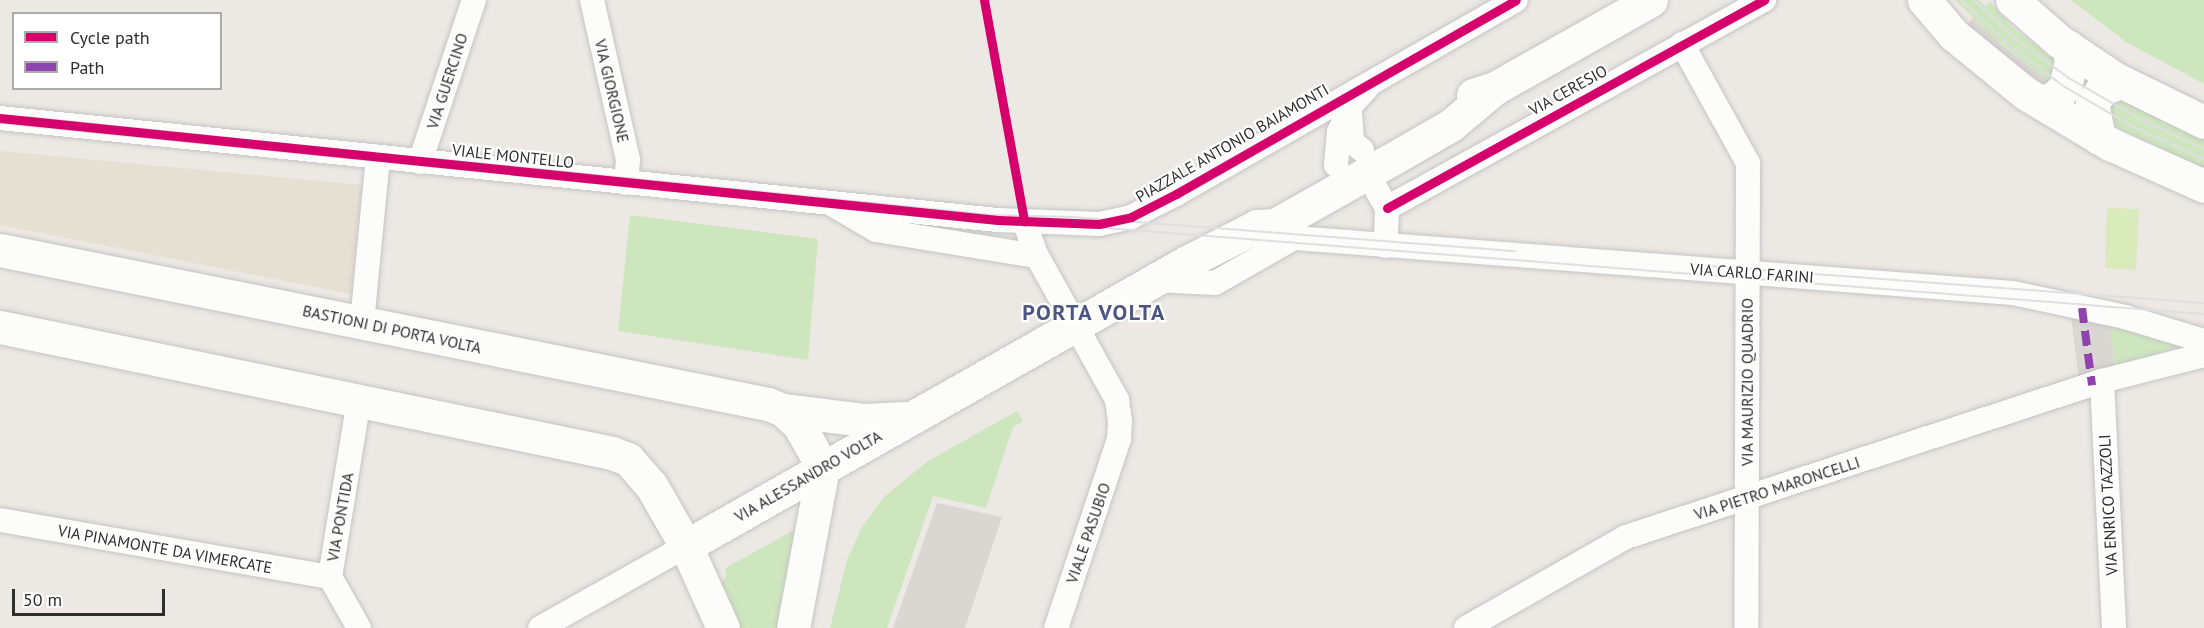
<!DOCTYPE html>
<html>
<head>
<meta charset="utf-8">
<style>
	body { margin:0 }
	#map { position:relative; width:2204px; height:628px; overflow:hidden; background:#ece8e4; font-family:"PT Sans",sans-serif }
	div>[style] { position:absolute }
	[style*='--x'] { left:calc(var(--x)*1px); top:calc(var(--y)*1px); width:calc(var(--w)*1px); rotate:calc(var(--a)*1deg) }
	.education>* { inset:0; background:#e6e0d3 }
	.green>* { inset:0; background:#cee6be }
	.pitch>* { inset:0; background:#d9eabb }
	.plaza>* { inset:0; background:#dad6d2 }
	.roads { filter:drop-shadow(0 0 2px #c5c4c5) drop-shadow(0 0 2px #c5c4c5) }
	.minor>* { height:24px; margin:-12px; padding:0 12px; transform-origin:12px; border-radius:12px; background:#fcfcfb }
	.secondary>* { height:33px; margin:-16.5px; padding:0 16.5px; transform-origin:16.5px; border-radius:16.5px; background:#fcfcfb }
	.tram>* { height:1.5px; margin:-0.75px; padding:0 0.75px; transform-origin:0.75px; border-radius:0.75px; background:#dfdfe1 }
	.quiet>* { height:8px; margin-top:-4px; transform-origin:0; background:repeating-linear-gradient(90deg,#8e44ad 0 15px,transparent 0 23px) }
	.cycleway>* { height:9px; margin:-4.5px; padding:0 4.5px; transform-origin:4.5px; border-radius:4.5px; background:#d6006c }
	span { translate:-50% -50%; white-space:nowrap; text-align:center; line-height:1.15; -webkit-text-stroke:4.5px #fff; paint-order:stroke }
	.street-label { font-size:16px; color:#2e2e2e }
	.district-label { font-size:22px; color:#4d5680; font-weight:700; letter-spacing:1.5px }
	.legend { position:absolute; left:12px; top:12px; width:210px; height:78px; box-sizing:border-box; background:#fff; border:2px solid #ababab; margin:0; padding:8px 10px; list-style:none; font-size:18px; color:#2e2e2e }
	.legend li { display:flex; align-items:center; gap:12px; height:30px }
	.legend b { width:30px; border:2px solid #ababab }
	.scale { position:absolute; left:12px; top:589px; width:153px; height:27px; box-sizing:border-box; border:3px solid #2e2e2e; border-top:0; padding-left:8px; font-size:18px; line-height:21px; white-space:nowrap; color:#2e2e2e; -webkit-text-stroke:4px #fff; paint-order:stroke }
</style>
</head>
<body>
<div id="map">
	<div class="education">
		<i style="clip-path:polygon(0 151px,362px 185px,351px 294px,0 225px)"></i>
	</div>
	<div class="green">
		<i style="clip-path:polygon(1955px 0,1979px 0,1985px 6px,1990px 2px,2012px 27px,2056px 61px,2054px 85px,1992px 36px)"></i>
		<i style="clip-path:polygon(2071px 0,2204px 0,2204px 84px,2126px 42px)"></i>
		<i style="clip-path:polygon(2118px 98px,2204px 141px,2204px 169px,2106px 122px,2100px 104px)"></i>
		<i style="clip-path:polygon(630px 215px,818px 239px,808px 360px,618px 331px)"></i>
		<i style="clip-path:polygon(2109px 320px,2185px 344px,2115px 368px)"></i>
		<i style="clip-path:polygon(1017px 411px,1023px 421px,1013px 427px,986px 508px,933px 496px,887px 628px,830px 628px,847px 560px,862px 527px,884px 497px,928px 461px)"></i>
		<i style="clip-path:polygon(809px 522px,785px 628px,738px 628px,720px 583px,726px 577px,725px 568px)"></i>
	</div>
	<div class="pitch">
		<i style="clip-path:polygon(2107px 208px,2139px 209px,2136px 270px,2105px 268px)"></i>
	</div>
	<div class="plaza">
		<i style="clip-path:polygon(1973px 18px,2002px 45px,2054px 85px,2044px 85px,1991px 47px,1967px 25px)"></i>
		<i style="clip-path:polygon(2071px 316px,2109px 320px,2115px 368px,2079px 380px)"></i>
		<i style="clip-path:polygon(937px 503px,1002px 517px,965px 628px,893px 628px)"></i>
	</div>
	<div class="roads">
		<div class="minor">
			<i style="--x:592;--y:0;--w:164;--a:77.3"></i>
			<i style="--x:628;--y:160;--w:23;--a:95"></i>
			<i style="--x:1682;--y:44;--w:136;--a:61"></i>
			<i style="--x:1748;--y:163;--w:465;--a:90.2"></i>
			<i style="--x:1350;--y:112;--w:30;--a:86"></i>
			<i style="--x:1352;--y:142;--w:13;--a:39"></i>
			<i style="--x:0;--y:118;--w:1003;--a:5.84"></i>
			<i style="--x:998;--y:220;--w:101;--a:2.3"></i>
			<i style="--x:1099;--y:224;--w:33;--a:-12"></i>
			<i style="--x:1131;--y:217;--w:51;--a:-27.1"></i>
			<i style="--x:1176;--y:194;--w:391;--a:-29.7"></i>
			<i style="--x:420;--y:162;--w:171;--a:-71.6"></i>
			<i style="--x:1336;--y:165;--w:33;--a:-85"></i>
			<i style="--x:1339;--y:132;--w:31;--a:-65"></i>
			<i style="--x:1352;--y:104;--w:21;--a:-47"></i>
			<i style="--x:1367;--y:173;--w:40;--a:60.3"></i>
			<i style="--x:1387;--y:208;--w:38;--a:92"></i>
			<i style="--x:833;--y:205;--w:50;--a:30.2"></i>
			<i style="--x:876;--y:230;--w:163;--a:9.2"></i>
			<i style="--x:1387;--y:208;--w:431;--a:-28.9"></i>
			<i style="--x:1024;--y:221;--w:37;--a:70"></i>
			<i style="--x:1037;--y:256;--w:165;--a:60.9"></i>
			<i style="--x:1117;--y:400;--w:21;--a:82"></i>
			<i style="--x:1120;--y:421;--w:18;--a:93"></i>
			<i style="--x:1119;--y:439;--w:199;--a:108.4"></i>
			<i style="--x:1256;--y:235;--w:759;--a:4.38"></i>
			<i style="--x:2013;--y:293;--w:115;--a:12.1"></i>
			<i style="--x:2125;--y:317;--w:83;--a:16.9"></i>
			<i style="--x:1155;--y:280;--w:60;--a:2.9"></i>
			<i style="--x:1215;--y:283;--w:91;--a:-29.7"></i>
			<i style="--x:362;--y:323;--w:167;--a:-84.5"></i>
			<i style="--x:2102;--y:381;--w:247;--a:87.2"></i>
			<i style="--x:0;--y:520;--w:335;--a:9.8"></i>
			<i style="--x:359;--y:628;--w:59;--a:-119.6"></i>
			<i style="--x:330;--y:577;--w:180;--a:-80.7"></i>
			<i style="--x:540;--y:628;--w:167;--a:-29.3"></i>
			<i style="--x:1466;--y:628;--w:184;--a:-29.6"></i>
			<i style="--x:1626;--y:537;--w:501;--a:-18.15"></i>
			<i style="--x:2102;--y:381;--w:105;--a:-14.3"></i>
		</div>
		<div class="secondary">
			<i style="--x:1924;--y:0;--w:46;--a:49.4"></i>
			<i style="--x:1954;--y:35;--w:92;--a:39.2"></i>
			<i style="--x:2025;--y:93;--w:99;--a:31"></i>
			<i style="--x:2110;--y:144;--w:103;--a:24.1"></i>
			<i style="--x:2012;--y:0;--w:62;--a:41.1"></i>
			<i style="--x:2059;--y:41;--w:66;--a:33.9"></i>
			<i style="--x:2114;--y:78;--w:100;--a:26.1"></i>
			<i style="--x:1473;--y:95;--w:23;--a:-18"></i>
			<i style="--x:1495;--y:88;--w:179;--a:-29.4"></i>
			<i style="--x:2040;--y:102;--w:15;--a:-16"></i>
			<i style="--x:2054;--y:98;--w:16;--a:-45"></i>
			<i style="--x:2065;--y:87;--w:26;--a:-77"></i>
			<i style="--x:2071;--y:62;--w:15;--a:-98"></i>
			<i style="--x:2099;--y:138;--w:36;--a:-101"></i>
			<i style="--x:2092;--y:103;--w:17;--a:-54"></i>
			<i style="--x:2102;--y:89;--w:19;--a:-21"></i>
			<i style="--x:0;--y:250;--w:783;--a:11.34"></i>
			<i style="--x:768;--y:404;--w:16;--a:22"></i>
			<i style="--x:783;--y:410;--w:83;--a:7"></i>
			<i style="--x:865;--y:420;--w:40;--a:-2.9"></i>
			<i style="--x:0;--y:327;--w:625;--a:11.63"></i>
			<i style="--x:612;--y:453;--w:17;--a:21"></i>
			<i style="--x:628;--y:459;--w:35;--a:49"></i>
			<i style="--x:651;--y:485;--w:70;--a:60.2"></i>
			<i style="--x:686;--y:546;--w:90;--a:65.7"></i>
			<i style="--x:783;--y:410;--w:22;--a:43"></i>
			<i style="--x:799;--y:425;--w:49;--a:60.8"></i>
			<i style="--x:686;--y:546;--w:574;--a:-29.56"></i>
			<i style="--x:1185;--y:263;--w:81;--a:-27.2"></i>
			<i style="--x:1257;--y:226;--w:18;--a:-3"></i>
			<i style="--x:1275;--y:225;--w:129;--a:-29.4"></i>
			<i style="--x:1387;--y:162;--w:74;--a:-30"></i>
			<i style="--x:1451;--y:125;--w:57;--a:-40.1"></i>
			<i style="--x:793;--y:628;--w:163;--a:-79.4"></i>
		</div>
	</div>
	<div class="tram">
		<i style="--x:1961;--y:0;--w:64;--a:43.1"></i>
		<i style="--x:2008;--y:44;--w:71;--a:37"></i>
		<i style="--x:2065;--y:87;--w:80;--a:30.1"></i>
		<i style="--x:2134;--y:127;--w:77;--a:24.6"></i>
		<i style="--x:1974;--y:0;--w:57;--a:42.9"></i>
		<i style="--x:2016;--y:39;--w:66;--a:36.3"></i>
		<i style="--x:2069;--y:78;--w:82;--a:30"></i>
		<i style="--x:2140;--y:119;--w:71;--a:25.1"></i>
		<i style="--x:28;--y:117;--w:349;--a:5.9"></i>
		<i style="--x:0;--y:123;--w:1002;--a:5.78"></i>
		<i style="--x:997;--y:224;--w:96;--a:1.8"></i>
		<i style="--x:1093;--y:227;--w:1114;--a:4.48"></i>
		<i style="--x:428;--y:158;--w:566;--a:5.78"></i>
		<i style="--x:991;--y:215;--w:81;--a:1.4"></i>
		<i style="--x:1072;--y:217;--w:445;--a:4.4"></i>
		<i style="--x:1695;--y:265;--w:510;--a:4.27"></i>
	</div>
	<div class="quiet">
		<i style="--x:2082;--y:308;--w:78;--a:82.6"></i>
	</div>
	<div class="cycleway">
		<i style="--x:984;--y:0;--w:225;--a:79.7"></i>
		<i style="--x:0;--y:118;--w:1003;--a:5.84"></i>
		<i style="--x:998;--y:220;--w:101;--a:2.3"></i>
		<i style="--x:1099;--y:224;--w:33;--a:-12"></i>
		<i style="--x:1131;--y:217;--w:51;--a:-27.1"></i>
		<i style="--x:1176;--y:194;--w:391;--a:-29.7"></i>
		<i style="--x:1387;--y:208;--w:431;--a:-28.9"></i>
	</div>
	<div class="street-label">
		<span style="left:447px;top:81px;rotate:-72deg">VIA GUERCINO</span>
		<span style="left:1568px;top:90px;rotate:-29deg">VIA CERESIO</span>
		<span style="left:612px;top:91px;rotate:77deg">VIA GIORGIONE</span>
		<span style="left:1232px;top:143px;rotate:-30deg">PIAZZALE ANTONIO BAIAMONTI</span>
		<span style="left:513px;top:156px;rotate:6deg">VIALE MONTELLO</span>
		<span style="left:1752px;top:273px;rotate:4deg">VIA CARLO FARINI</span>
		<span style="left:392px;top:329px;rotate:12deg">BASTIONI DI PORTA VOLTA</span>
		<span style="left:1747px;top:382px;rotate:-90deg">VIA MAURIZIO QUADRIO</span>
		<span style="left:808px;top:476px;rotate:-30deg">VIA ALESSANDRO VOLTA</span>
		<span style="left:1777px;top:488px;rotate:-18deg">VIA PIETRO MARONCELLI</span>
		<span style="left:2108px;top:505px;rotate:-93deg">VIA ENRICO TAZZOLI</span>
		<span style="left:340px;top:517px;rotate:-80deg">VIA PONTIDA</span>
		<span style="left:1088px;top:533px;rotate:-71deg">VIALE PASUBIO</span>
		<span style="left:165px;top:549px;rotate:10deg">VIA PINAMONTE DA VIMERCATE</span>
	</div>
	<div class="district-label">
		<span style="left:1094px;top:313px">PORTA VOLTA</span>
	</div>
	<ul class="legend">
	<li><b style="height:8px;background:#d6006c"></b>Cycle path</li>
	<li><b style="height:8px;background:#8e44ad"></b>Path</li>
	</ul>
	<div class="scale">50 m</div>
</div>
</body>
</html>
